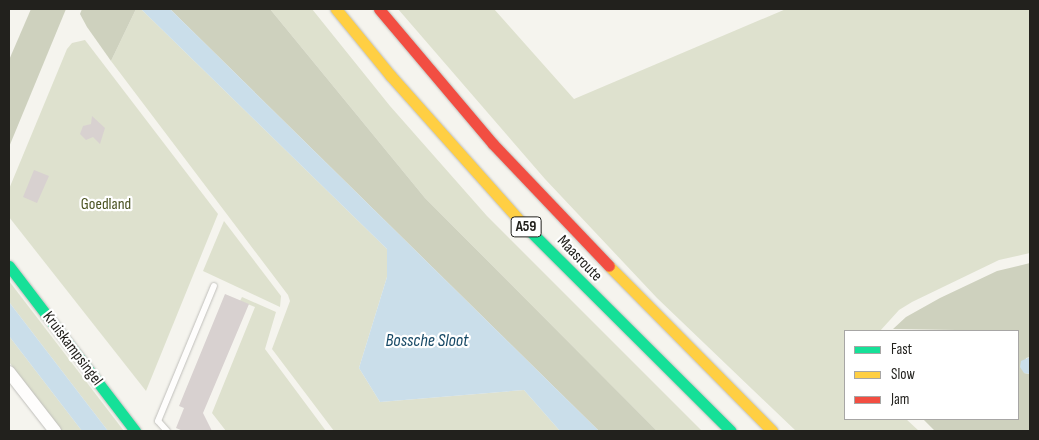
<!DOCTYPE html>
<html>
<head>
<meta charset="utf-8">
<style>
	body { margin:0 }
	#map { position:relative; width:1039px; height:440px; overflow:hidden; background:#f5f4ee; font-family:"Sofia Sans Condensed",sans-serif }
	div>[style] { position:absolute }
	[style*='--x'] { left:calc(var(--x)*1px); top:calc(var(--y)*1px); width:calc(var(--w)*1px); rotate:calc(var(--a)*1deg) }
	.green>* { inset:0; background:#dee1ce }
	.forest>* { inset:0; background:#ced1be }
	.water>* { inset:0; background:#cadeea }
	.building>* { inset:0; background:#d8d1d0 }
	.roads { filter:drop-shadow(0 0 1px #bfbeba) drop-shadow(0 0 1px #bfbeba) }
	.lane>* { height:6px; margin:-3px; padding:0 3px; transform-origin:3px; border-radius:3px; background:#fefdfc }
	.street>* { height:12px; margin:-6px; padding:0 6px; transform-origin:6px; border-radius:6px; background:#fefdfc }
	.fast>* { height:11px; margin:-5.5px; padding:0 5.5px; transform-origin:5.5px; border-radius:5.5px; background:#16e098 }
	.slow>* { height:11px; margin:-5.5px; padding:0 5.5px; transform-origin:5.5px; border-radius:5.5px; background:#ffcf43 }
	.jam>* { height:11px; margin:-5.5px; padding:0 5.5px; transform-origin:5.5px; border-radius:5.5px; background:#f24e42 }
	span { translate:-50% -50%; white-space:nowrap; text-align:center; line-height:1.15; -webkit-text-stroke:4.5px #fff; paint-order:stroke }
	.shield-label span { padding:1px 4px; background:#fff; border:1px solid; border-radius:4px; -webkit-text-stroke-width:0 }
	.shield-label { font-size:15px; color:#22211d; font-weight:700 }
	.park-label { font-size:16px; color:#4a5221 }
	.street-label { font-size:16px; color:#22211d }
	.water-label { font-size:18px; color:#164865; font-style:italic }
	.frame { position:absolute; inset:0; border:10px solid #22211d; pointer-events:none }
	.legend { position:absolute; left:844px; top:330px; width:175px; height:90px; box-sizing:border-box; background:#fff; border:1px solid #a7a6a5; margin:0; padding:6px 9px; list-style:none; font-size:15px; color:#22211d }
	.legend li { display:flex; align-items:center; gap:10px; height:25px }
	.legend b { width:25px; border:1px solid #a7a6a5 }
</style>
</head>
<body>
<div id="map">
	<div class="green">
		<i style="clip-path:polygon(136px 9px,141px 9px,387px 249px,387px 277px,359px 368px,380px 402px,524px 390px,560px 431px,334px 431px,272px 349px,290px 301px,288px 295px,111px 61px)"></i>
		<i style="clip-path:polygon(270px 9px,312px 9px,390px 106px,487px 216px,702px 431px,657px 431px,425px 198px)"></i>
		<i style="clip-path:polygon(398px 9px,494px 9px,574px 99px,786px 9px,1030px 9px,1030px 253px,999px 260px,912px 302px,899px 310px,880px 331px,845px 331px,845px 419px,906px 419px,919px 431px,796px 431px,657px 298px,545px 179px)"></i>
		<i style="clip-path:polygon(85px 40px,218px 214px,146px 391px,9px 217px,9px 189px,67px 49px,72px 43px)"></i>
		<i style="clip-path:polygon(224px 221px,281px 296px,280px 307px,203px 271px)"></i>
		<i style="clip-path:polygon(9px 281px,124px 431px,108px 431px,9px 302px)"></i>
		<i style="clip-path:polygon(242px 297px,276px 312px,265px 349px,326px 431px,226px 431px,212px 413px,255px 307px,240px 301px)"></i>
		<i style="clip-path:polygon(9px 336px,82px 431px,62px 431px,9px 362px)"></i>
	</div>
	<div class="forest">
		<i style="clip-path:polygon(31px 9px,66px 9px,9px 147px,9px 60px)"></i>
		<i style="clip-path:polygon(82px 9px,136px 9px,111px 61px,87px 27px,80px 14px)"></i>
		<i style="clip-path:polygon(170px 9px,270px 9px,425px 198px,657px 431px,599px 431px)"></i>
		<i style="clip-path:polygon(1030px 263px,1030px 357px,1026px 358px,1024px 373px,1030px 374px,1030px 431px,935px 431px,923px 419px,1018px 419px,1018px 331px,893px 329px,906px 317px,940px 298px,997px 271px)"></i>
	</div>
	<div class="water">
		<i style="clip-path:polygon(141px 9px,170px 9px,599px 431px,560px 431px,524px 390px,380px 402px,359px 368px,387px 277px,387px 249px)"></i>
		<i style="clip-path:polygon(9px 302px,108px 431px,82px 431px,9px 336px)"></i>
		<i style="clip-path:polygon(1030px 357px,1030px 374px,1024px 373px,1020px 367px,1021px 361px)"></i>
	</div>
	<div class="building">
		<i style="clip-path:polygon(92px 116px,105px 128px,100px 144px,93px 137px,86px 140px,80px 134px,83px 126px,91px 124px)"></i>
		<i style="clip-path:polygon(34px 170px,49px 176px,37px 203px,23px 197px)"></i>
		<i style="clip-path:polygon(225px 294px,249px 304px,203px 413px,212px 431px,183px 431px,176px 428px,184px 408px,179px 406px)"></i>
	</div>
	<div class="roads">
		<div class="lane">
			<i style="--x:167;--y:431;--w:13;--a:-132"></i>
			<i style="--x:158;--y:421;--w:146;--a:-67.5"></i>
		</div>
		<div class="street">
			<i style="--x:9;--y:372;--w:75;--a:52.1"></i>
		</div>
		<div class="fast">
			<i style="--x:521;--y:222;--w:296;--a:44.9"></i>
			<i style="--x:9;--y:266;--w:208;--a:52.6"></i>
		</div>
		<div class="slow">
			<i style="--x:336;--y:9;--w:85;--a:50.7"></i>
			<i style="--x:390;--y:75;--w:197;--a:48.3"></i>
			<i style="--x:609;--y:266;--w:232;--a:45.3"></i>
		</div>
		<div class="jam">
			<i style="--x:379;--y:9;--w:177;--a:49.8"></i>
			<i style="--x:493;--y:144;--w:168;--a:46.4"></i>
		</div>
	</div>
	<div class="shield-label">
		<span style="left:526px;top:227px">A59</span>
	</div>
	<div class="park-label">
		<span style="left:106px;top:205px">Goedland</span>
	</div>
	<div class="street-label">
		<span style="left:579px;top:259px;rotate:46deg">Maasroute</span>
		<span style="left:72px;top:349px;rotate:53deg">Kruiskampsingel</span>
	</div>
	<div class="water-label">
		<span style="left:427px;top:341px">Bossche Sloot</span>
	</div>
	<div class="frame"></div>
	<ul class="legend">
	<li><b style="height:6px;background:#16e098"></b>Fast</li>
	<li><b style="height:6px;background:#ffcf43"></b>Slow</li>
	<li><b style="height:6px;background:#f24e42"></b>Jam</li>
	</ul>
</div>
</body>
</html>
